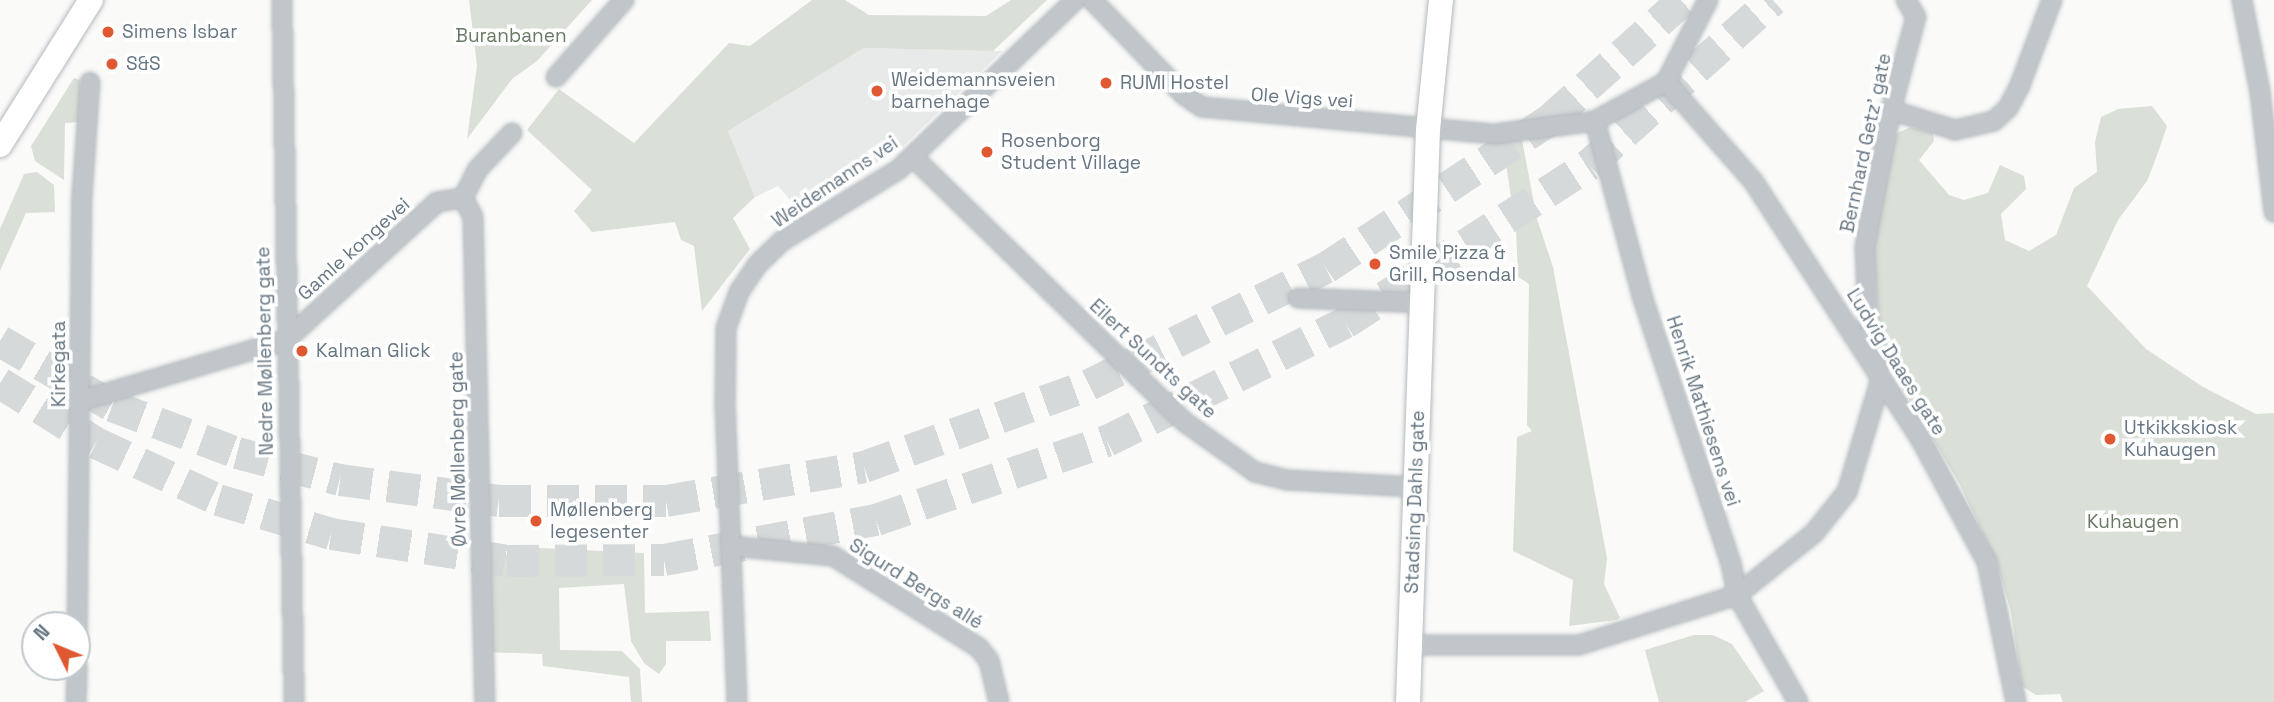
<!DOCTYPE html>
<html>
<head>
<meta charset="utf-8">
<style>
	body { margin:0 }
	#map { position:relative; width:2274px; height:702px; overflow:hidden; background:#fafaf8; font-family:"Space Grotesk",sans-serif }
	div>[style] { position:absolute }
	[style*='--x'] { left:calc(var(--x)*1px); top:calc(var(--y)*1px); width:calc(var(--w)*1px); rotate:calc(var(--a)*1deg) }
	.built>* { inset:0; background:#e8e9e9 }
	.green>* { inset:0; background:#dadfd7 }
	.highway-tunnel>* { height:32px; margin-top:-16px; transform-origin:0; background:repeating-linear-gradient(90deg,#d5d9da 0 32px,transparent 0 48px) }
	.roads { filter:drop-shadow(0 0 2px #b4babe) drop-shadow(0 0 2px #b4babe) }
	.street>* { height:18px; margin:-9px; padding:0 9px; transform-origin:9px; border-radius:9px; background:#c1c6ca }
	.secondary>* { height:24px; margin:-12px; padding:0 12px; transform-origin:12px; border-radius:12px; background:#fff }
	.dots>* { width:19px; height:19px; translate:-50% -50%; box-sizing:border-box; border:4px solid #fff; border-radius:50% }
	span { translate:-50% -50%; white-space:nowrap; text-align:center; line-height:1.15; -webkit-text-stroke:7px #fff; paint-order:stroke }
	.poi-label { font-size:19px; color:#667682 }
	.left { translate:0 -50%; text-align:left }
	.park-label { font-size:19px; color:#687a64 }
	.street-label { font-size:19px; color:#667682 }
	.north { position:absolute; left:21px; top:611px; width:70px; height:70px; box-sizing:border-box; background:#fff; border:2px solid #c2c8cd; border-radius:50%; rotate:313deg; font-size:19px; font-weight:700; line-height:28px; text-align:center; color:#667682 }
	.north::after { content:''; display:block; margin:auto; width:24px; height:32px; background:#df5832; clip-path:polygon(50% 0,100% 100%,50% 72%,0 100%) }
</style>
</head>
<body>
<div id="map">
	<div class="built">
		<i style="clip-path:polygon(864px 48px,1002px 51px,903px 146px,800px 211px,778px 186px,755px 197px,728px 131px)"></i>
	</div>
	<div class="green">
		<i style="clip-path:polygon(469px 0,592px 0,537px 61px,512px 79px,467px 139px,477px 66px)"></i>
		<i style="clip-path:polygon(812px 0,845px 0,869px 15px,986px 16px,1011px 0,1047px 0,993px 51px,864px 48px,728px 131px,755px 197px,733px 218px,750px 249px,702px 311px,694px 246px,681px 240px,675px 222px,592px 232px,574px 211px,592px 190px,527px 130px,559px 89px,634px 143px,729px 43px,750px 46px)"></i>
		<i style="clip-path:polygon(74px 78px,80px 80px,80px 122px,65px 123px,64px 180px,35px 161px,31px 146px)"></i>
		<i style="clip-path:polygon(2152px 106px,2167px 126px,2156px 158px,2147px 181px,2118px 220px,2087px 286px,2146px 349px,2203px 387px,2256px 414px,2274px 413px,2274px 702px,2063px 702px,2060px 694px,2036px 695px,2022px 686px,2011px 612px,1997px 563px,1959px 483px,1882px 354px,1873px 249px,1890px 147px,1897px 133px,1911px 127px,1933px 133px,1934px 141px,1919px 160px,1949px 195px,1964px 200px,1988px 193px,2000px 165px,2024px 176px,2026px 189px,2001px 214px,2005px 240px,2029px 251px,2056px 235px,2074px 188px,2097px 172px,2095px 142px,2101px 117px,2118px 109px)"></i>
		<i style="clip-path:polygon(1509px 140px,1522px 140px,1537px 219px,1553px 267px,1607px 558px,1604px 584px,1620px 618px,1616px 620px,1569px 626px,1573px 580px,1513px 551px,1517px 437px,1532px 431px,1527px 425px,1529px 284px,1518px 277px,1516px 229px,1503px 145px)"></i>
		<i style="clip-path:polygon(37px 172px,54px 185px,55px 212px,26px 213px,0 271px,0 229px,24px 174px)"></i>
		<i style="clip-path:polygon(539px 548px,644px 553px,645px 613px,709px 611px,711px 641px,666px 641px,666px 664px,659px 674px,644px 663px,631px 641px,624px 584px,559px 588px,560px 650px,622px 651px,640px 669px,642px 702px,631px 702px,629px 677px,543px 666px,542px 654px,483px 652px,481px 554px,538px 555px)"></i>
		<i style="clip-path:polygon(1694px 635px,1713px 635px,1732px 644px,1764px 691px,1745px 702px,1659px 702px,1645px 650px)"></i>
	</div>
	<div class="highway-tunnel">
		<i style="--x:0;--y:341;--w:129;--a:30.1"></i>
		<i style="--x:112;--y:406;--w:134;--a:20.6"></i>
		<i style="--x:237;--y:453;--w:106;--a:14.7"></i>
		<i style="--x:340;--y:480;--w:160;--a:7.5"></i>
		<i style="--x:499;--y:501;--w:167;--a:0"></i>
		<i style="--x:666;--y:501;--w:201;--a:-9.7"></i>
		<i style="--x:864;--y:467;--w:239;--a:-20"></i>
		<i style="--x:1089;--y:385;--w:264;--a:-26.3"></i>
		<i style="--x:1326;--y:268;--w:270;--a:-33.5"></i>
		<i style="--x:1551;--y:119;--w:178;--a:-42"></i>
		<i style="--x:0;--y:383;--w:113;--a:32"></i>
		<i style="--x:96;--y:443;--w:135;--a:25"></i>
		<i style="--x:218;--y:500;--w:118;--a:16.7"></i>
		<i style="--x:331;--y:534;--w:178;--a:8.7"></i>
		<i style="--x:507;--y:561;--w:157;--a:-0.4"></i>
		<i style="--x:664;--y:560;--w:216;--a:-10.7"></i>
		<i style="--x:876;--y:520;--w:244;--a:-18.9"></i>
		<i style="--x:1107;--y:441;--w:266;--a:-26.4"></i>
		<i style="--x:1345;--y:323;--w:291;--a:-32.9"></i>
		<i style="--x:1589;--y:165;--w:247;--a:-41.9"></i>
	</div>
	<div class="roads">
		<div class="street">
			<i style="--x:282;--y:0;--w:702;--a:89.02"></i>
			<i style="--x:1092;--y:0;--w:132;--a:45.9"></i>
			<i style="--x:1184;--y:95;--w:22;--a:34"></i>
			<i style="--x:1202;--y:107;--w:294;--a:5.3"></i>
			<i style="--x:1495;--y:134;--w:101;--a:-7.4"></i>
			<i style="--x:1595;--y:121;--w:81;--a:-28.8"></i>
			<i style="--x:1666;--y:82;--w:92;--a:-62.9"></i>
			<i style="--x:2242;--y:0;--w:94;--a:78.9"></i>
			<i style="--x:2260;--y:92;--w:121;--a:83.3"></i>
			<i style="--x:556;--y:77;--w:103;--a:-48.6"></i>
			<i style="--x:1666;--y:82;--w:132;--a:48.7"></i>
			<i style="--x:1753;--y:181;--w:309;--a:57"></i>
			<i style="--x:1921;--y:440;--w:139;--a:61.6"></i>
			<i style="--x:1987;--y:562;--w:143;--a:78.3"></i>
			<i style="--x:1891;--y:110;--w:67;--a:17.4"></i>
			<i style="--x:1955;--y:130;--w:40;--a:-13"></i>
			<i style="--x:1994;--y:121;--w:19;--a:-43"></i>
			<i style="--x:2008;--y:108;--w:26;--a:-62"></i>
			<i style="--x:2020;--y:85;--w:91;--a:-69.4"></i>
			<i style="--x:1595;--y:121;--w:184;--a:74.9"></i>
			<i style="--x:1643;--y:299;--w:278;--a:71.6"></i>
			<i style="--x:1731;--y:563;--w:33;--a:79"></i>
			<i style="--x:1737;--y:595;--w:123;--a:60.3"></i>
			<i style="--x:913;--y:157;--w:381;--a:44.3"></i>
			<i style="--x:1186;--y:423;--w:85;--a:35.4"></i>
			<i style="--x:1255;--y:472;--w:34;--a:14"></i>
			<i style="--x:1288;--y:480;--w:127;--a:3.2"></i>
			<i style="--x:463;--y:198;--w:21;--a:62"></i>
			<i style="--x:473;--y:217;--w:485;--a:88.6"></i>
			<i style="--x:1298;--y:298;--w:124;--a:2.3"></i>
			<i style="--x:80;--y:401;--w:215;--a:-16.5"></i>
			<i style="--x:286;--y:340;--w:205;--a:-42.4"></i>
			<i style="--x:437;--y:202;--w:26;--a:-9"></i>
			<i style="--x:463;--y:198;--w:31;--a:-63"></i>
			<i style="--x:477;--y:170;--w:51;--a:-46.6"></i>
			<i style="--x:731;--y:546;--w:102;--a:5.6"></i>
			<i style="--x:833;--y:556;--w:173;--a:32.2"></i>
			<i style="--x:979;--y:648;--w:16;--a:52"></i>
			<i style="--x:989;--y:661;--w:42;--a:76.3"></i>
			<i style="--x:1410;--y:645;--w:169;--a:0"></i>
			<i style="--x:1579;--y:645;--w:166;--a:-17.6"></i>
			<i style="--x:1737;--y:595;--w:99;--a:-38.8"></i>
			<i style="--x:1814;--y:533;--w:53;--a:-51.2"></i>
			<i style="--x:1847;--y:492;--w:115;--a:-73.3"></i>
			<i style="--x:1880;--y:382;--w:67;--a:-100.3"></i>
			<i style="--x:1868;--y:316;--w:69;--a:-92.5"></i>
			<i style="--x:1865;--y:247;--w:139;--a:-79.3"></i>
			<i style="--x:1891;--y:110;--w:96;--a:-75"></i>
			<i style="--x:1916;--y:17;--w:20;--a:-120"></i>
			<i style="--x:77;--y:646;--w:450;--a:-89.4"></i>
			<i style="--x:82;--y:196;--w:114;--a:-86"></i>
			<i style="--x:76;--y:702;--w:35;--a:-88"></i>
			<i style="--x:737;--y:702;--w:295;--a:-92.3"></i>
			<i style="--x:725;--y:407;--w:79;--a:-89.3"></i>
			<i style="--x:726;--y:328;--w:38;--a:-70"></i>
			<i style="--x:739;--y:292;--w:32;--a:-56"></i>
			<i style="--x:757;--y:265;--w:35;--a:-44"></i>
			<i style="--x:782;--y:241;--w:136;--a:-31.5"></i>
			<i style="--x:898;--y:170;--w:245;--a:-43.8"></i>
		</div>
		<div class="secondary">
			<i style="--x:0;--y:145;--w:171;--a:-57.9"></i>
			<i style="--x:1408;--y:702;--w:572;--a:-88"></i>
			<i style="--x:1428;--y:130;--w:131;--a:-84.3"></i>
		</div>
	</div>
	<div class="dots">
		<i style="left:108px;top:32px;background:#df5832"></i>
		<i style="left:112px;top:64px;background:#df5832"></i>
		<i style="left:1106px;top:83px;background:#df5832"></i>
		<i style="left:877px;top:91px;background:#df5832"></i>
		<i style="left:987px;top:152px;background:#df5832"></i>
		<i style="left:1375px;top:264px;background:#df5832"></i>
		<i style="left:302px;top:351px;background:#df5832"></i>
		<i style="left:2110px;top:439px;background:#df5832"></i>
		<i style="left:536px;top:521px;background:#df5832"></i>
	</div>
	<div class="poi-label">
		<span class="left" style="left:122px;top:32px">Simens Isbar</span>
		<span class="left" style="left:126px;top:64px">S&amp;S</span>
		<span class="left" style="left:891px;top:91px">Weidemannsveien<br>barnehage</span>
		<span class="left" style="left:1120px;top:83px">RUMI Hostel</span>
		<span class="left" style="left:1001px;top:152px">Rosenborg<br>Student Village</span>
		<span class="left" style="left:1389px;top:264px">Smile Pizza &amp;<br>Grill, Rosendal</span>
		<span class="left" style="left:316px;top:351px">Kalman Glick</span>
		<span class="left" style="left:2124px;top:439px">Utkikkskiosk<br>Kuhaugen</span>
		<span class="left" style="left:550px;top:521px">Møllenberg<br>legesenter</span>
	</div>
	<div class="park-label">
		<span style="left:511px;top:36px">Buranbanen</span>
		<span style="left:2133px;top:522px">Kuhaugen</span>
	</div>
	<div class="street-label">
		<span style="left:1302px;top:98px;rotate:4deg">Ole Vigs vei</span>
		<span style="left:1866px;top:143px;rotate:-78deg">Bernhard Getz' gate</span>
		<span style="left:835px;top:182px;rotate:-34deg">Weidemanns vei</span>
		<span style="left:354px;top:249px;rotate:-42deg">Gamle kongevei</span>
		<span style="left:265px;top:351px;rotate:-91deg">Nedre Møllenberg gate</span>
		<span style="left:1153px;top:359px;rotate:43deg">Eilert Sundts gate</span>
		<span style="left:1896px;top:362px;rotate:58deg">Ludvig Daaes gate</span>
		<span style="left:59px;top:364px;rotate:-90deg">Kirkegata</span>
		<span style="left:1703px;top:411px;rotate:72deg">Henrik Mathiesens vei</span>
		<span style="left:458px;top:449px;rotate:-91deg">Øvre Møllenberg gate</span>
		<span style="left:1415px;top:502px;rotate:-88deg">Stadsing Dahls gate</span>
		<span style="left:916px;top:584px;rotate:32deg">Sigurd Bergs allé</span>
	</div>
	<div class="north">N</div>
</div>
</body>
</html>
